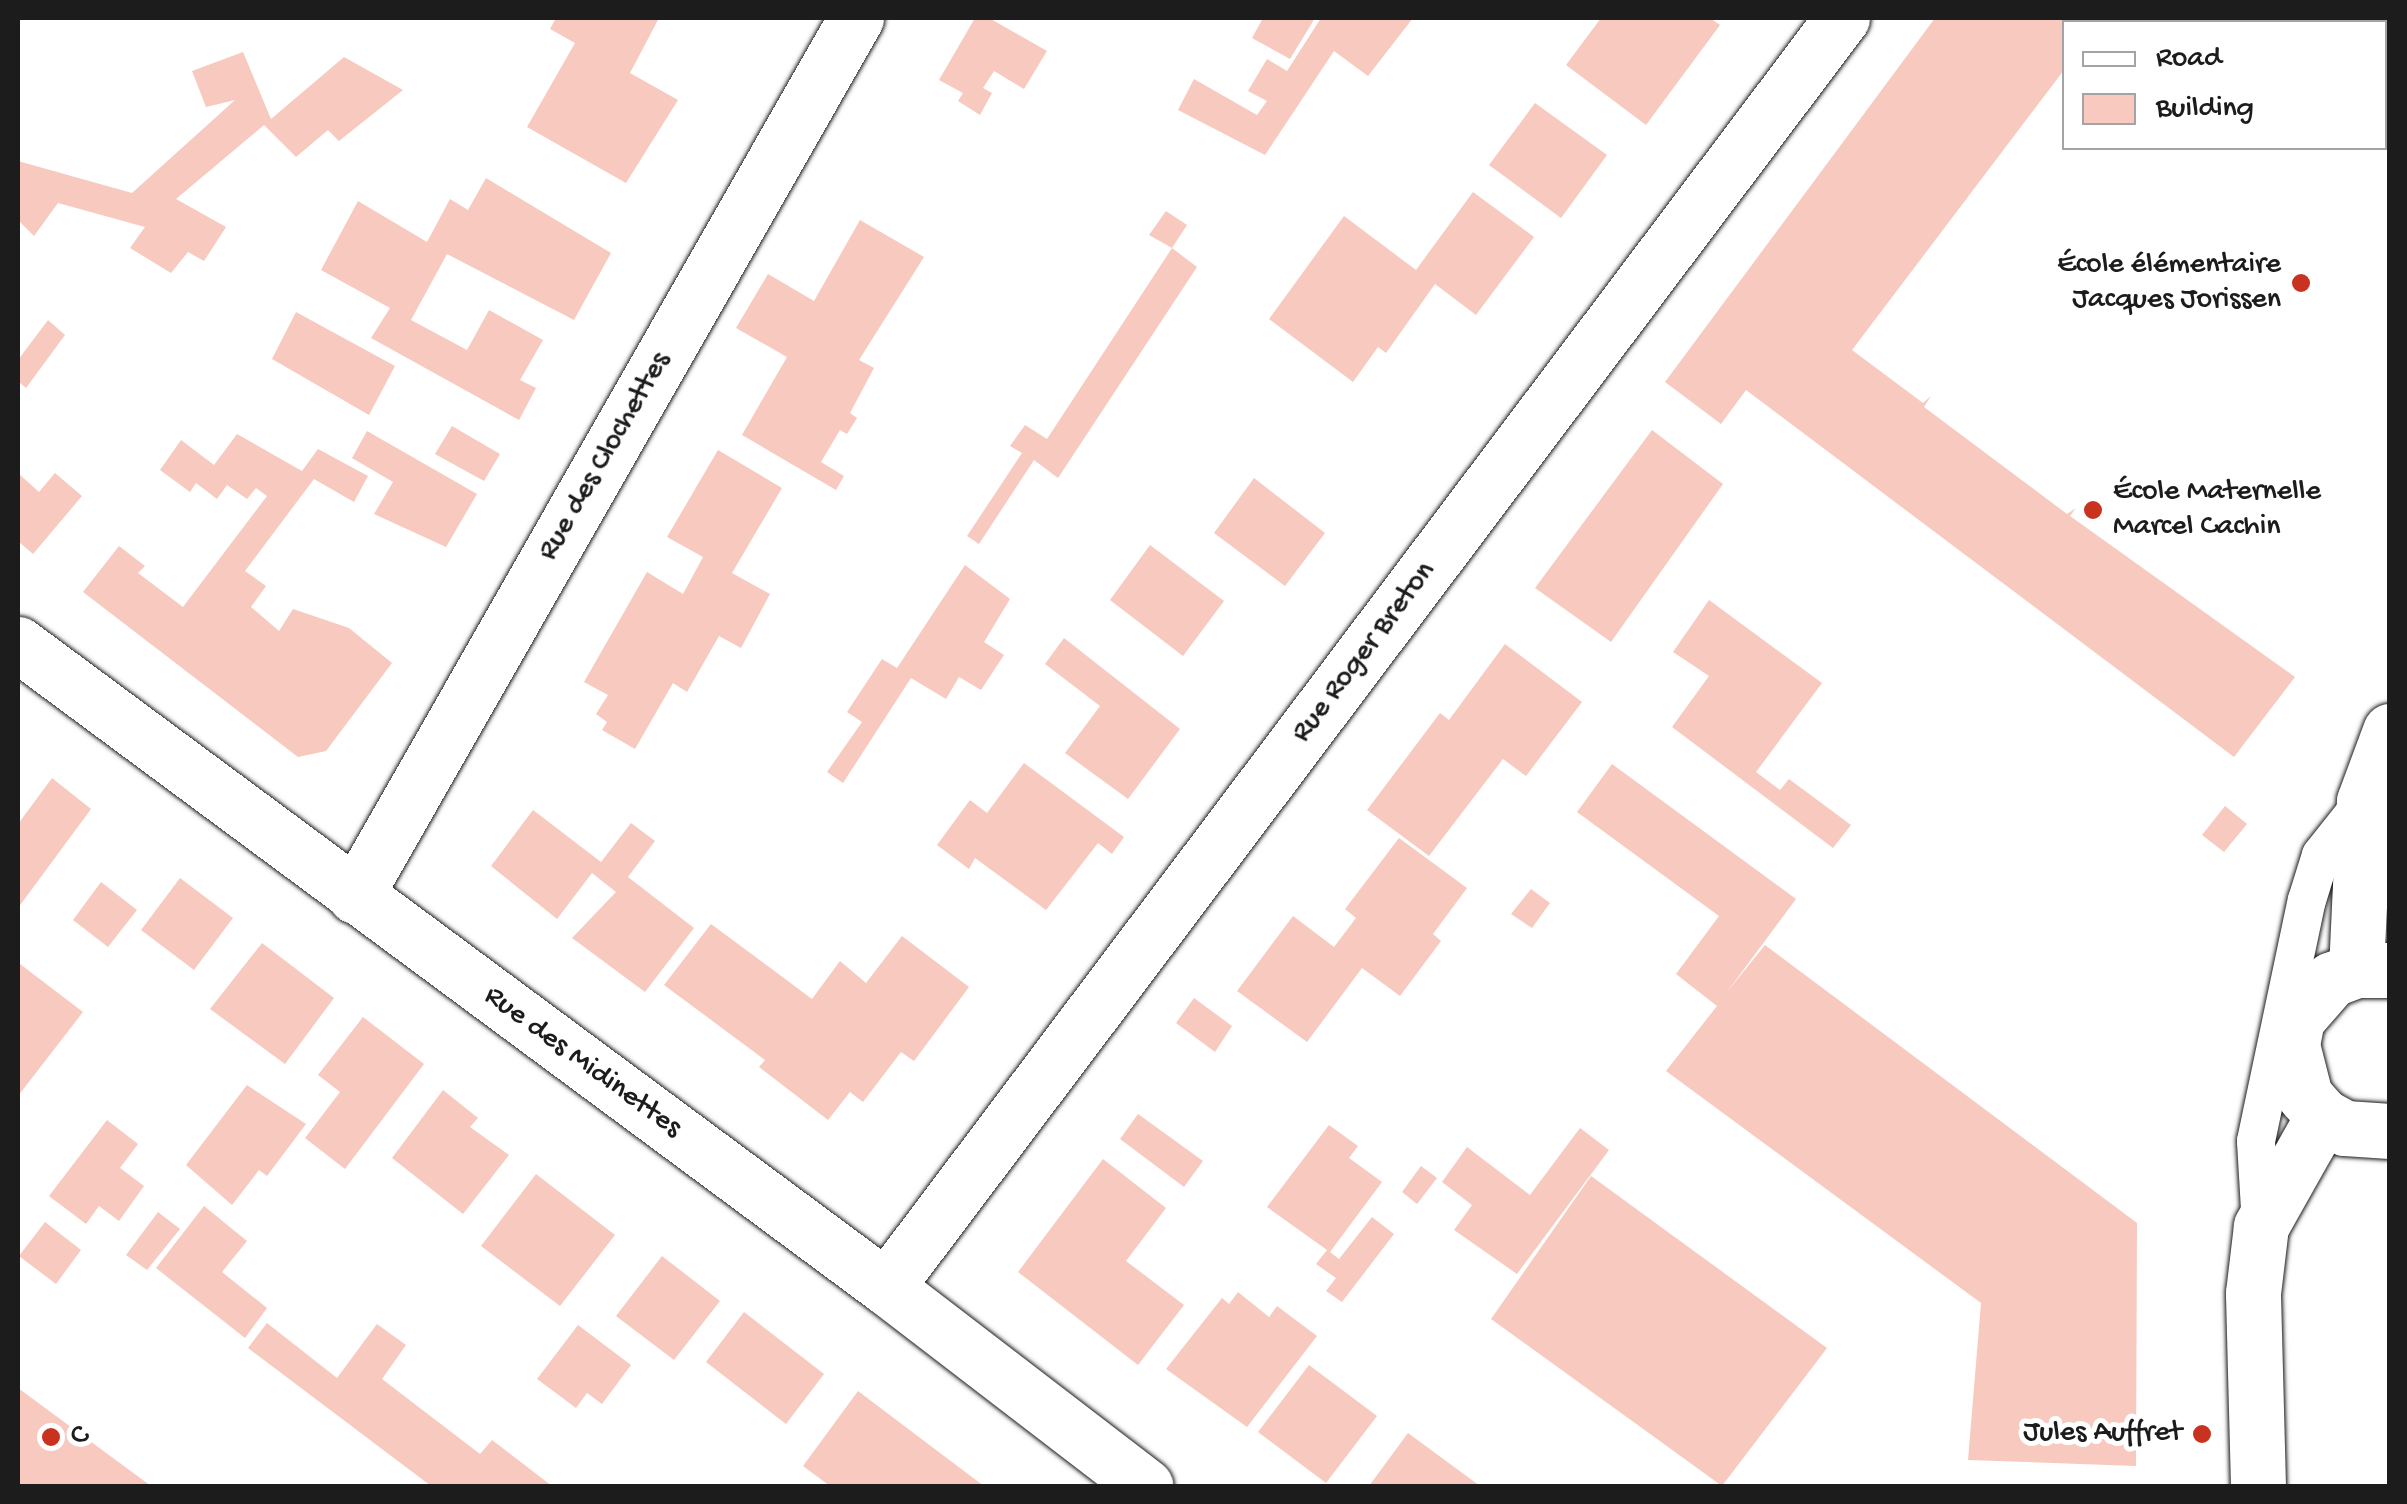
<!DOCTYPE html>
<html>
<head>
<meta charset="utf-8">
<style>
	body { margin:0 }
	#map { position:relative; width:2407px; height:1504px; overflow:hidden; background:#fff; font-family:"Gochi Hand",sans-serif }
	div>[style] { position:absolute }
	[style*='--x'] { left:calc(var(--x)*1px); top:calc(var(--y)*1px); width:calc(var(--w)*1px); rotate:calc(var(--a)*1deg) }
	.building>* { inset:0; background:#f8c9be }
	.roads { filter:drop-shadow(0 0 2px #1c1c1c) drop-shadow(0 0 2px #1c1c1c) }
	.lane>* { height:38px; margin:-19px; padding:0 19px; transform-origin:19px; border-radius:19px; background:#fff }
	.street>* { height:55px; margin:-27.5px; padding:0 27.5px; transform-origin:27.5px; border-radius:27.5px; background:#fff }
	.secondary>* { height:55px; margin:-27.5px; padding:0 27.5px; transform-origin:27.5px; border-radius:27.5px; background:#fff }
	.dots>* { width:28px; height:28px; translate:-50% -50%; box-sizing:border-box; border:5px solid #fff; border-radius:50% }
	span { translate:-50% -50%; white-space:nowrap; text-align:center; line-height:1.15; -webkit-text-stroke:10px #fff; paint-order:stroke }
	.poi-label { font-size:30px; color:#1c1c1c }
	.right { translate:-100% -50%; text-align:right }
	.left { translate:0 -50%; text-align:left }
	.street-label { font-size:30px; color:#1c1c1c }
	.frame { position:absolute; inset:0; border:20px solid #1c1c1c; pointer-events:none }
	.legend { position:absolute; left:2062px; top:20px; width:325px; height:130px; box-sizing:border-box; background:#fff; border:2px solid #a4a4a4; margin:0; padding:12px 18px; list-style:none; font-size:30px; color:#1c1c1c }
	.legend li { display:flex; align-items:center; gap:20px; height:50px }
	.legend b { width:50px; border:2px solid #a4a4a4 }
</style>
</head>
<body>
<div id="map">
	<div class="building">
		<i style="clip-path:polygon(556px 18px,659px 18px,630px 73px,678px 100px,626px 183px,527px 127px,575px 43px,550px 29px)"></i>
		<i style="clip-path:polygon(975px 18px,989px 18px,1047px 51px,1024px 89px,994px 71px,983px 88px,992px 93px,980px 115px,958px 101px,963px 93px,939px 80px)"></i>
		<i style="clip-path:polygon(1263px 18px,1315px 18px,1290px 59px,1252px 38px)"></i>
		<i style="clip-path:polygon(1321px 18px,1413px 18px,1368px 76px,1334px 51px,1265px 155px,1178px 110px,1194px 79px,1257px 115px,1267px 101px,1248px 91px,1267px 59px,1287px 71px)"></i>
		<i style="clip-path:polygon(1601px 18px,1710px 18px,1720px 25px,1646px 125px,1566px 65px)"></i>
		<i style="clip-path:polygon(1935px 18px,2103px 18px,2064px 22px,2064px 70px,1852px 350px,1923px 403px,1931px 396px,1924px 407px,2067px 514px,2076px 508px,2070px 516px,2295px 677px,2234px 757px,1746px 390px,1721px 424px,1665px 382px)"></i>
		<i style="clip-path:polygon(243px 52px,271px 119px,344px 57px,403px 90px,339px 141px,328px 130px,296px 157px,264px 125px,176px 199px,226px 227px,204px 261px,188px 252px,171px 273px,130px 248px,145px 227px,58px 203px,34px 236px,18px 220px,18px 161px,132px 193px,235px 100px,206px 107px,192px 71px)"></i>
		<i style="clip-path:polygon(1535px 103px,1607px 155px,1561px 218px,1489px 165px)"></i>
		<i style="clip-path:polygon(486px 178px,611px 253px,574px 320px,447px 254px,411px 320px,467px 350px,489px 310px,543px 340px,520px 380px,536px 388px,519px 420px,371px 338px,390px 308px,321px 270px,358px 201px,427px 242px,450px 199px,468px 210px)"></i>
		<i style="clip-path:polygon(1473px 192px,1534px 237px,1476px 315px,1435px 284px,1386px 353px,1378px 347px,1353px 382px,1269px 319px,1344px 216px,1416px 270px)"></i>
		<i style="clip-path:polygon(1166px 211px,1187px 225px,1172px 248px,1149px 235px)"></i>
		<i style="clip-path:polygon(860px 220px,924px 257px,859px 360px,874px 368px,850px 413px,857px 418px,847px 434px,840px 430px,821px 462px,844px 476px,836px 490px,742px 435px,787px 357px,736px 328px,768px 274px,814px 301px)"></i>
		<i style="clip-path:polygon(1172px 248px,1197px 267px,1058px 478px,1034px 460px,979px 544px,967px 536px,1022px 453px,1010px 446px,1025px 425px,1047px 439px)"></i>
		<i style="clip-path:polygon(296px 312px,395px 366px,369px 415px,272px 359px)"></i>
		<i style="clip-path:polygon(48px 320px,65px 335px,26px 388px,18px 381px,18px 360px)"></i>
		<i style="clip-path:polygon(452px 426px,500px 454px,484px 481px,435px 454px)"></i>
		<i style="clip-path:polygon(1652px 430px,1723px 484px,1611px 642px,1535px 588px)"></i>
		<i style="clip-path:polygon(367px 431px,477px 494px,446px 547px,374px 514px,393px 482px,352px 458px)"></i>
		<i style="clip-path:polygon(237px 434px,302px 471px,318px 449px,368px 476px,354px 502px,314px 479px,245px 571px,266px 586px,251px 607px,279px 631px,293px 609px,349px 628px,392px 663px,326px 751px,298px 757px,83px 592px,119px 546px,145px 566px,138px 573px,183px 607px,267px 496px,256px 488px,247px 499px,227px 485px,217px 499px,196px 483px,190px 492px,160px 470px,181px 440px,214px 465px)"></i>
		<i style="clip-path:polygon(718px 450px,782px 488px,732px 573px,770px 594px,741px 648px,719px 636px,687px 692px,673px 683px,635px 749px,602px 730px,607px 722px,596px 714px,608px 695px,584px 682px,647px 572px,683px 594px,703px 557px,667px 537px)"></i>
		<i style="clip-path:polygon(18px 473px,39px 492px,55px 473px,82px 496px,33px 554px,18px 541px)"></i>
		<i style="clip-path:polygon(1254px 478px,1325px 533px,1285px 586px,1214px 533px)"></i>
		<i style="clip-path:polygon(1150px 545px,1224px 601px,1183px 656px,1110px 600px)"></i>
		<i style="clip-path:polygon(965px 565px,1010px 599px,984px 642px,1004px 655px,981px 690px,959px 677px,946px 699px,911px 678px,843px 783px,827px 772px,862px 722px,847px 712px,882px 659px,897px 668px)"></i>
		<i style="clip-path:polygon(1709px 600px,1822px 683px,1756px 772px,1780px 790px,1789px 779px,1851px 825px,1833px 848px,1672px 727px,1709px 676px,1673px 652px)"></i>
		<i style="clip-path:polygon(1064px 638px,1180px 729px,1128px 799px,1065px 753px,1100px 706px,1045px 664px)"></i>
		<i style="clip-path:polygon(1505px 644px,1582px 702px,1526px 776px,1503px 759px,1429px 856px,1367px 810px,1440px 713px,1449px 720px)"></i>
		<i style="clip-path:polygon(1024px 763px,1124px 837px,1112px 854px,1098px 843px,1046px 910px,975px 858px,969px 869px,937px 845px,970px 800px,987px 813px)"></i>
		<i style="clip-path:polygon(1612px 764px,1796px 899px,1727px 992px,1765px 945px,2137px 1223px,2136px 1466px,1968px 1460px,1981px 1303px,1666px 1071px,1717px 1006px,1676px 974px,1719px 916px,1577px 812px)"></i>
		<i style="clip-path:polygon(52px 778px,91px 809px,18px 908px,18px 824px)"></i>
		<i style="clip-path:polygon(2225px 806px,2247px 824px,2224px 852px,2202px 835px)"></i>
		<i style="clip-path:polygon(533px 810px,601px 862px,631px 823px,655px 841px,628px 877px,694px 928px,645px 992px,572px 938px,616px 892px,592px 873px,557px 919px,491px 866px)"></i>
		<i style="clip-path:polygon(1399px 838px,1467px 888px,1433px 934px,1441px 941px,1400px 996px,1362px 968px,1307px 1042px,1237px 991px,1293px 916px,1334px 947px,1356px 918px,1345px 909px)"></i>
		<i style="clip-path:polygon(180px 878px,233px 918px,194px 970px,141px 930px)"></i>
		<i style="clip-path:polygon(101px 882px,137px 910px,108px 947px,73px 920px)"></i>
		<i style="clip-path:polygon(1531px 889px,1550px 903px,1532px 928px,1511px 914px)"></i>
		<i style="clip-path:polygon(711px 924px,812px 999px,840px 961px,866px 983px,902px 936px,969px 987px,914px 1061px,901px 1052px,863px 1102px,850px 1092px,828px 1120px,759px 1067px,765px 1060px,664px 985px)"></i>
		<i style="clip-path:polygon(262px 943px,334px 998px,285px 1064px,210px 1009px)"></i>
		<i style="clip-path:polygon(20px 964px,83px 1012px,18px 1096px,18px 967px)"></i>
		<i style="clip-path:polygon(1194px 998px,1232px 1026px,1215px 1052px,1176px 1023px)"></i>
		<i style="clip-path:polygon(363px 1017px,424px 1064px,345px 1169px,305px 1138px,340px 1092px,318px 1075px)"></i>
		<i style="clip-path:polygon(247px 1085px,306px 1124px,267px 1176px,259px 1170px,232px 1205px,186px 1165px)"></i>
		<i style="clip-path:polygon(443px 1090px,478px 1118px,470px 1127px,509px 1155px,463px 1214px,392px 1158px)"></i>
		<i style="clip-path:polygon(1138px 1114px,1203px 1161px,1184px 1187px,1120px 1139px)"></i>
		<i style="clip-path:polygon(107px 1120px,138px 1144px,120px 1168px,144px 1186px,119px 1221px,99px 1206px,86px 1224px,49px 1196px)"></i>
		<i style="clip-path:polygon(1329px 1125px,1358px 1146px,1349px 1158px,1382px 1182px,1330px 1252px,1339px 1259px,1372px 1217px,1394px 1234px,1342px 1302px,1326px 1291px,1336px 1278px,1316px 1264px,1327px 1250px,1267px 1207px)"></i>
		<i style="clip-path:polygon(1580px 1128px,1609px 1150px,1517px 1274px,1454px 1230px,1472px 1205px,1442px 1182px,1467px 1147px,1530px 1195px)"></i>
		<i style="clip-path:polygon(1103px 1159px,1166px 1208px,1126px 1261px,1184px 1305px,1138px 1365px,1018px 1272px)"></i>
		<i style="clip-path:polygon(1421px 1166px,1437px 1178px,1417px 1204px,1402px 1192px)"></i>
		<i style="clip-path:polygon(536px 1174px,615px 1235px,560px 1306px,481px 1246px)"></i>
		<i style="clip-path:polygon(1591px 1176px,1827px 1348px,1722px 1486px,1491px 1319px)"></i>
		<i style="clip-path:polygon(204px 1206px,247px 1241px,222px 1272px,267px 1308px,245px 1338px,156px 1268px)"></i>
		<i style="clip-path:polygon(158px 1212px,180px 1229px,147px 1270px,126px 1255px)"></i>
		<i style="clip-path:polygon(45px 1222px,81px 1250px,56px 1284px,19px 1256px)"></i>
		<i style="clip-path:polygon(662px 1256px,720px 1301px,674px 1360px,616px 1316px)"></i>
		<i style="clip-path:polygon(1238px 1292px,1269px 1317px,1277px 1306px,1317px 1336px,1247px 1427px,1166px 1369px,1222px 1298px,1229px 1304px)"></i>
		<i style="clip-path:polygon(744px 1312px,824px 1374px,786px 1424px,706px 1362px)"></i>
		<i style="clip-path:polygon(267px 1323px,337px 1378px,377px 1324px,406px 1345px,382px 1379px,480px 1454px,492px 1440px,552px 1486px,431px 1486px,248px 1348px)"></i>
		<i style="clip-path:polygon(578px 1325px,631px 1365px,602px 1404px,587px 1393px,576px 1408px,537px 1379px)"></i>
		<i style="clip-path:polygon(1309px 1365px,1377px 1416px,1326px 1483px,1258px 1432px)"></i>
		<i style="clip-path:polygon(18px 1388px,151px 1486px,18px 1486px)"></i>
		<i style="clip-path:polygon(858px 1391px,948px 1459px,984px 1486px,830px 1486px,803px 1466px)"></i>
		<i style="clip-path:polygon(1408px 1433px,1480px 1486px,1369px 1486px)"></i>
	</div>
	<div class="roads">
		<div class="lane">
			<i style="--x:2261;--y:1226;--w:85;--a:-93.4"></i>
			<i style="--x:2256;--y:1141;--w:246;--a:-78.1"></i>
			<i style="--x:2307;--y:900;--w:47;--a:-72.7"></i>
			<i style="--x:2321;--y:855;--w:69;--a:-51.5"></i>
		</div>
		<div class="street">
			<i style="--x:18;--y:644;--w:1080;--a:36.53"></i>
			<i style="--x:886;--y:1287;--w:327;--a:37.5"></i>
			<i style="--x:355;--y:896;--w:1011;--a:-60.29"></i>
			<i style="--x:886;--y:1287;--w:1589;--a:-53.01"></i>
		</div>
		<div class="secondary">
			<i style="--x:2356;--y:970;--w:169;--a:-87.3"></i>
			<i style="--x:2364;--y:801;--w:75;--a:-69.6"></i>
			<i style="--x:2390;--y:970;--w:34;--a:180"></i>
			<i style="--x:2356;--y:970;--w:26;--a:159"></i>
			<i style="--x:2332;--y:979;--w:53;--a:131.2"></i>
			<i style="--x:2297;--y:1019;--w:26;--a:101"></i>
			<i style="--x:2292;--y:1045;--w:53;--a:75.7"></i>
			<i style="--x:2305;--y:1096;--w:27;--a:48"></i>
			<i style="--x:2323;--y:1116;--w:25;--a:29"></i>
			<i style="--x:2345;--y:1128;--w:45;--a:3.8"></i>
			<i style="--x:2258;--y:1486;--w:193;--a:-91.5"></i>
			<i style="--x:2253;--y:1293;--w:67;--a:-83.2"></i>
			<i style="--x:2261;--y:1226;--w:126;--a:-60.6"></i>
		</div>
	</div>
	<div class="dots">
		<i style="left:2301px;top:283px;background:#c8321e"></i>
		<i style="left:2093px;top:510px;background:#c8321e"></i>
		<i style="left:2202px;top:1434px;background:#c8321e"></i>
		<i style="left:51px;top:1437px;background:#c8321e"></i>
	</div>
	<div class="poi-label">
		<span class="right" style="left:2281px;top:283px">École élémentaire<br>Jacques Jorissen</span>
		<span class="left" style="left:2113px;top:510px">École Maternelle<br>Marcel Cachin</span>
		<span class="right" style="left:2182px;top:1434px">Jules Auffret</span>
		<span class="left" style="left:71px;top:1437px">C</span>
	</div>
	<div class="street-label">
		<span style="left:606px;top:457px;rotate:-60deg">Rue des Clochettes</span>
		<span style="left:1365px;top:653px;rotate:-53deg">Rue Roger Breton</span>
		<span style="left:582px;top:1063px;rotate:36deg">Rue des Midinettes</span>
	</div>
	<div class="frame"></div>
	<ul class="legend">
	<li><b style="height:12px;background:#fff"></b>Road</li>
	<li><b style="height:28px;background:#f8c9be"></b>Building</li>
	</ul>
</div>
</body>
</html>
